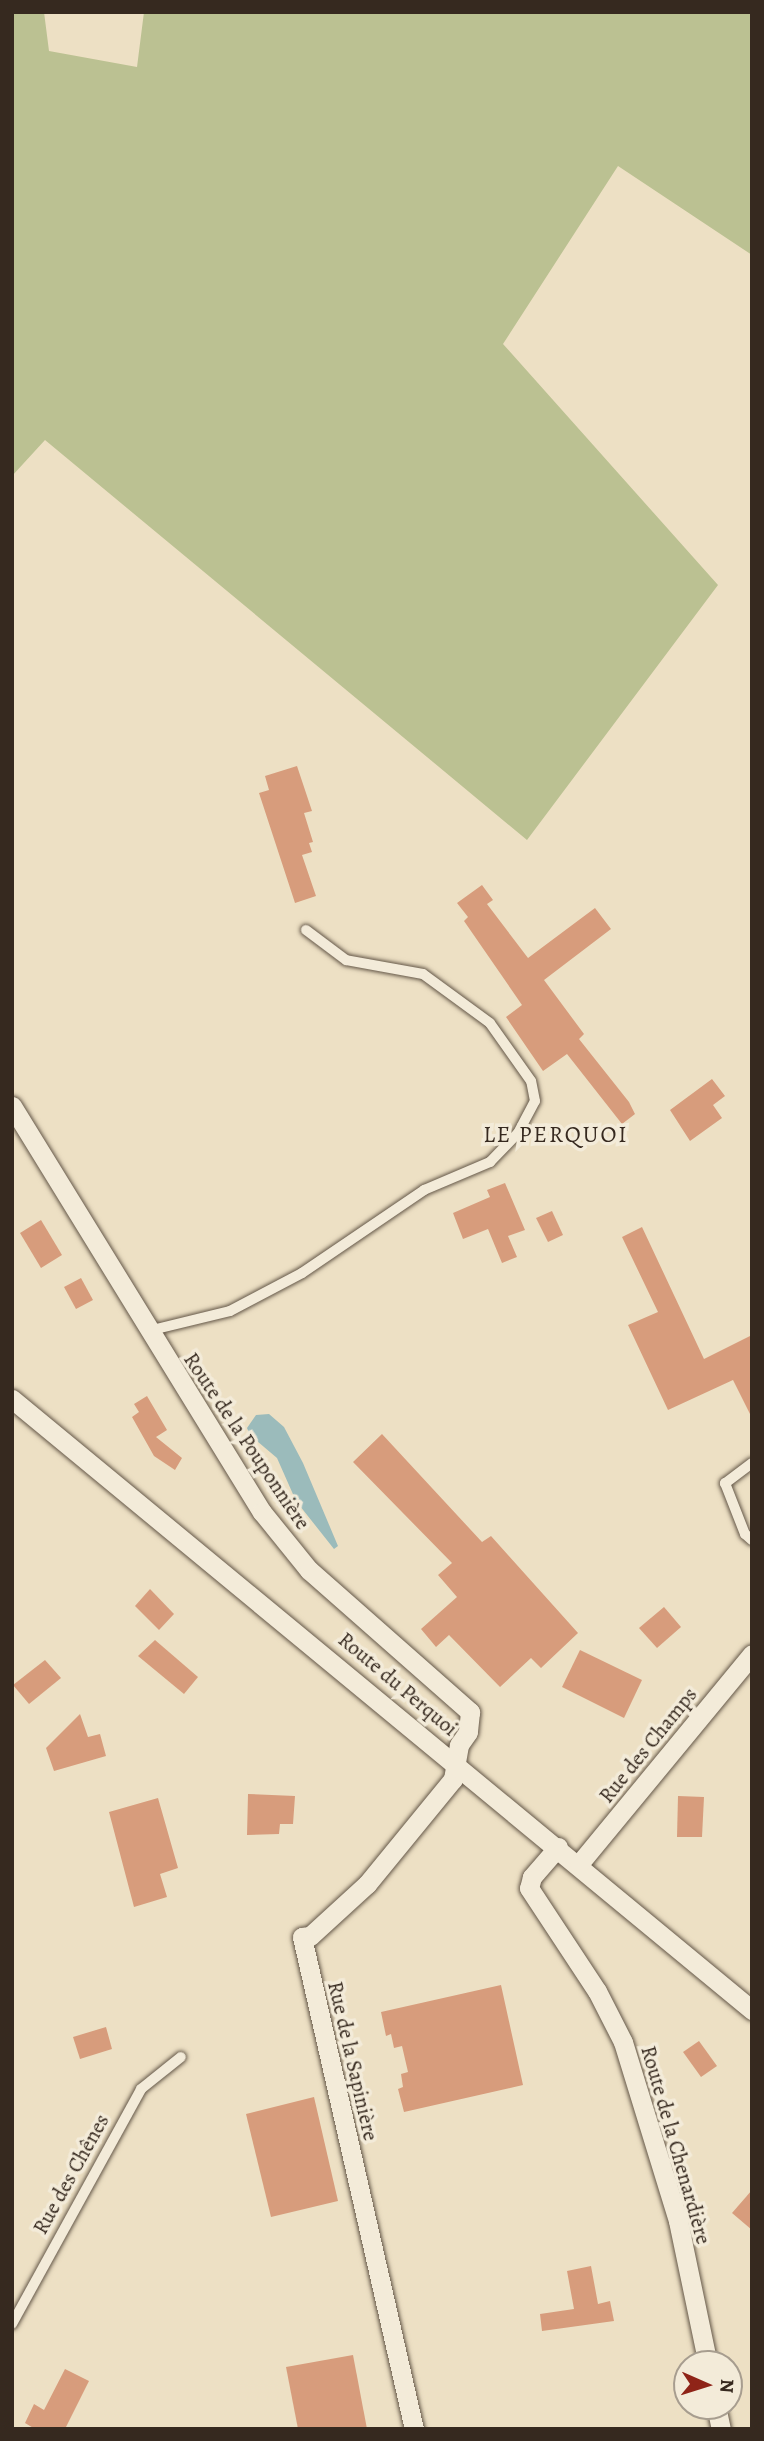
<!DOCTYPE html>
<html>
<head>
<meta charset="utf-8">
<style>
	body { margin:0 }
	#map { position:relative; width:764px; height:2441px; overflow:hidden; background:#ede0c4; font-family:Alegreya,serif }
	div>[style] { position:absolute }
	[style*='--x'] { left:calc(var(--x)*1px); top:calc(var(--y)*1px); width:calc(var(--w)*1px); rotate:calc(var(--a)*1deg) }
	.green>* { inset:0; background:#bbc192 }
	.water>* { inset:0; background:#9bbbbb }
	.building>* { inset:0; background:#d79c7c }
	.roads { filter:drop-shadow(0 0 2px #645748) drop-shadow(0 0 2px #645748) }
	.service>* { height:10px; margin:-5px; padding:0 5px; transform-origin:5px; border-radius:5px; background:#f3ebd9 }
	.minor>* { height:19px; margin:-9.5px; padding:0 9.5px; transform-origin:9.5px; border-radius:9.5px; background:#f3ebd9 }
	span { translate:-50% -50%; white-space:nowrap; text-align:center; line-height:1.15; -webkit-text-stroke:7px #f3ebd9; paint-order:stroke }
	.street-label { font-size:21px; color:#36291f }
	.neighbourhood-label { font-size:23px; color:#36291f; letter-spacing:2px }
	.frame { position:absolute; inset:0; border:14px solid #36291f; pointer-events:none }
	.north { position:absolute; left:673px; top:2350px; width:70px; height:70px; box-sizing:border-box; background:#f3ebd9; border:2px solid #a79d8f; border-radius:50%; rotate:93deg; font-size:19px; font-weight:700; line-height:28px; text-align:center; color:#36291f }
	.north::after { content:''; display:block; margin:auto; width:24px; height:32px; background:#8f2418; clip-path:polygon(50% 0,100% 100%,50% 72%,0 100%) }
</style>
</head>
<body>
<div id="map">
	<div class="green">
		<i style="clip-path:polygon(12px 12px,44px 12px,49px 51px,137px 67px,144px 12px,752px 12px,752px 255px,618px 166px,503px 344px,718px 585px,527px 840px,45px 440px,12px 476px)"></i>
	</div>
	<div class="water">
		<i style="clip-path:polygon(269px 1414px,284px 1427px,303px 1463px,338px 1546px,334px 1549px,296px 1501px,277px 1458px,250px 1435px,247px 1428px,256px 1415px)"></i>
	</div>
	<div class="building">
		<i style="clip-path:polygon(297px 766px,312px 811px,304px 813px,313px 842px,309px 843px,312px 852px,302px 855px,316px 896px,295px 903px,259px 793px,269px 790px,265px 776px)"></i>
		<i style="clip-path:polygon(482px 885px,493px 900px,487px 904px,528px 958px,595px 908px,611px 929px,544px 980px,584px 1034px,579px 1039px,629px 1102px,635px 1114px,622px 1124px,567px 1054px,543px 1071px,506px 1017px,522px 1005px,464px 921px,468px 917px,457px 903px)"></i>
		<i style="clip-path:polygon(712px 1079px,725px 1096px,713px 1105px,722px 1118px,690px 1141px,670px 1110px)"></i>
		<i style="clip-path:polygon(505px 1183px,525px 1230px,508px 1236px,517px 1257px,502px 1263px,488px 1229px,463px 1239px,453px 1213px,490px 1197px,487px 1190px)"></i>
		<i style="clip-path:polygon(552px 1211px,563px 1235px,548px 1242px,536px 1218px)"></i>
		<i style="clip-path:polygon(41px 1220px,62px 1255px,41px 1268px,20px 1233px)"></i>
		<i style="clip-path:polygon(642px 1227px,704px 1359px,752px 1335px,752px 1418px,733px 1380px,668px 1410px,628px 1325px,658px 1312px,622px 1237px)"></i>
		<i style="clip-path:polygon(81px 1278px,93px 1300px,76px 1309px,64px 1287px)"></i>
		<i style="clip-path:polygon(147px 1396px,167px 1430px,156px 1437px,182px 1458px,175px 1470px,154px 1456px,132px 1417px,139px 1412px,134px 1404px)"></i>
		<i style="clip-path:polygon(382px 1434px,482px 1542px,491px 1536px,578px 1633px,541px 1668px,531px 1658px,500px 1687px,449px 1635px,436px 1647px,421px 1629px,457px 1597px,438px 1575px,452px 1563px,353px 1462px)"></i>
		<i style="clip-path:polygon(150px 1589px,174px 1614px,159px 1630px,135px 1606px)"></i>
		<i style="clip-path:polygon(664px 1607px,681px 1627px,657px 1648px,639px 1628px)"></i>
		<i style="clip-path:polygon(155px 1640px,198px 1677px,184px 1694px,138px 1656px)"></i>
		<i style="clip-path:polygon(580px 1650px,642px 1680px,624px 1718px,562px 1687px)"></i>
		<i style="clip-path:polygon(45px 1660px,61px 1678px,29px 1704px,13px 1685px)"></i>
		<i style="clip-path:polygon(80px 1714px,88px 1737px,100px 1734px,106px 1756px,54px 1771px,46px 1748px)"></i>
		<i style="clip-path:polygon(248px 1794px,295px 1796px,293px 1824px,280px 1824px,279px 1834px,247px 1835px)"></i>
		<i style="clip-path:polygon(678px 1796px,704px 1797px,702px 1837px,677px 1837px)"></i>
		<i style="clip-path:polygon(158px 1798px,178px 1868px,160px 1874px,167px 1897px,134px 1907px,109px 1812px)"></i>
		<i style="clip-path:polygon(501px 1985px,523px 2085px,404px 2112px,398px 2089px,403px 2087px,401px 2074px,408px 2072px,402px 2046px,394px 2048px,391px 2034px,386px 2036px,381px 2012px)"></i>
		<i style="clip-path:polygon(106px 2027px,112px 2049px,80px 2059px,73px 2037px)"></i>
		<i style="clip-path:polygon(699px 2041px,717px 2066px,701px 2077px,683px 2052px)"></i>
		<i style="clip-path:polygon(314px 2097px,338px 2201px,271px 2217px,246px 2114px)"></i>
		<i style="clip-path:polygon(752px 2190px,752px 2230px,732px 2213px)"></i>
		<i style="clip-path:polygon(591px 2266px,598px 2304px,610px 2301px,614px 2321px,542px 2331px,540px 2314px,574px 2309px,567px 2271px)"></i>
		<i style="clip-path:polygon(353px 2355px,367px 2429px,298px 2429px,286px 2367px)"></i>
		<i style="clip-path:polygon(65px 2369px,89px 2381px,65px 2429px,35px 2429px,25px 2423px,34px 2404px,44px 2410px)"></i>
	</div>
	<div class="roads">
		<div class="service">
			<i style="--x:148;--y:1331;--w:84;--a:-13.7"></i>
			<i style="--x:230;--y:1311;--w:81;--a:-27.8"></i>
			<i style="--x:302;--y:1273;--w:148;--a:-34.2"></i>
			<i style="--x:424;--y:1190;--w:72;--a:-23"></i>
			<i style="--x:490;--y:1162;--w:40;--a:-46"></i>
			<i style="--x:518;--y:1133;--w:36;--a:-62"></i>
			<i style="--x:535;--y:1101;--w:20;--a:-101"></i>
			<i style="--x:531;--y:1081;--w:71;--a:-125.3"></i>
			<i style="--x:490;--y:1023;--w:83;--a:-143.8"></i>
			<i style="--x:423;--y:974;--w:78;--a:-169.7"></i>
			<i style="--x:346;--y:960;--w:50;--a:-143.1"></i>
			<i style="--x:752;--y:1463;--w:34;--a:143"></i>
			<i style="--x:725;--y:1483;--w:55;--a:68.6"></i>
			<i style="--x:745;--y:1534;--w:9;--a:41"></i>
			<i style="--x:12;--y:2324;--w:268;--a:-61.2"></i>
			<i style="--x:141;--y:2089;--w:51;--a:-38.7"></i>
		</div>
		<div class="minor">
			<i style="--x:12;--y:1106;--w:477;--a:58.4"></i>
			<i style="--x:262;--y:1512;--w:75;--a:51"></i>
			<i style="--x:309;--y:1570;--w:215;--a:41.4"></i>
			<i style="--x:470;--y:1712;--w:20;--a:96"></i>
			<i style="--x:468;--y:1732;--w:16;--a:125"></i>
			<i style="--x:459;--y:1745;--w:35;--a:100"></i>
			<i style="--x:453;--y:1779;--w:136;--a:129.3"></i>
			<i style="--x:367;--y:1884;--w:77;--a:137.6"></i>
			<i style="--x:310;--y:1936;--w:8;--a:173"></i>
			<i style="--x:302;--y:1937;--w:505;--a:77.18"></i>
			<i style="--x:12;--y:1399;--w:960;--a:39.55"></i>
			<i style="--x:558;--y:1847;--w:40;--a:131"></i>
			<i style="--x:532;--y:1877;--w:11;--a:105"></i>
			<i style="--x:529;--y:1888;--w:123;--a:56.6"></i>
			<i style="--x:597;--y:1991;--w:57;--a:63"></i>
			<i style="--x:623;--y:2042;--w:187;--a:72.9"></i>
			<i style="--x:678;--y:2221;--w:146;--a:78.2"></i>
			<i style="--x:579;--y:1864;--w:272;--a:-50.5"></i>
			<i style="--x:716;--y:2406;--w:24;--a:78"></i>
		</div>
	</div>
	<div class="street-label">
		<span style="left:247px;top:1441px;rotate:56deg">Route de la Pouponnière</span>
		<span style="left:398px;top:1684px;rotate:40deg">Route du Perquoi</span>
		<span style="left:648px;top:1745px;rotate:-51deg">Rue des Champs</span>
		<span style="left:353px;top:2061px;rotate:77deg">Rue de la Sapinière</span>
		<span style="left:676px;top:2145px;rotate:74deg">Route de la Chenardière</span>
		<span style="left:71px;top:2174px;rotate:-61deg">Rue des Chênes</span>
	</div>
	<div class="neighbourhood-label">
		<span style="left:556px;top:1135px">LE PERQUOI</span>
	</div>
	<div class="frame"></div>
	<div class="north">N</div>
</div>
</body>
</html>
